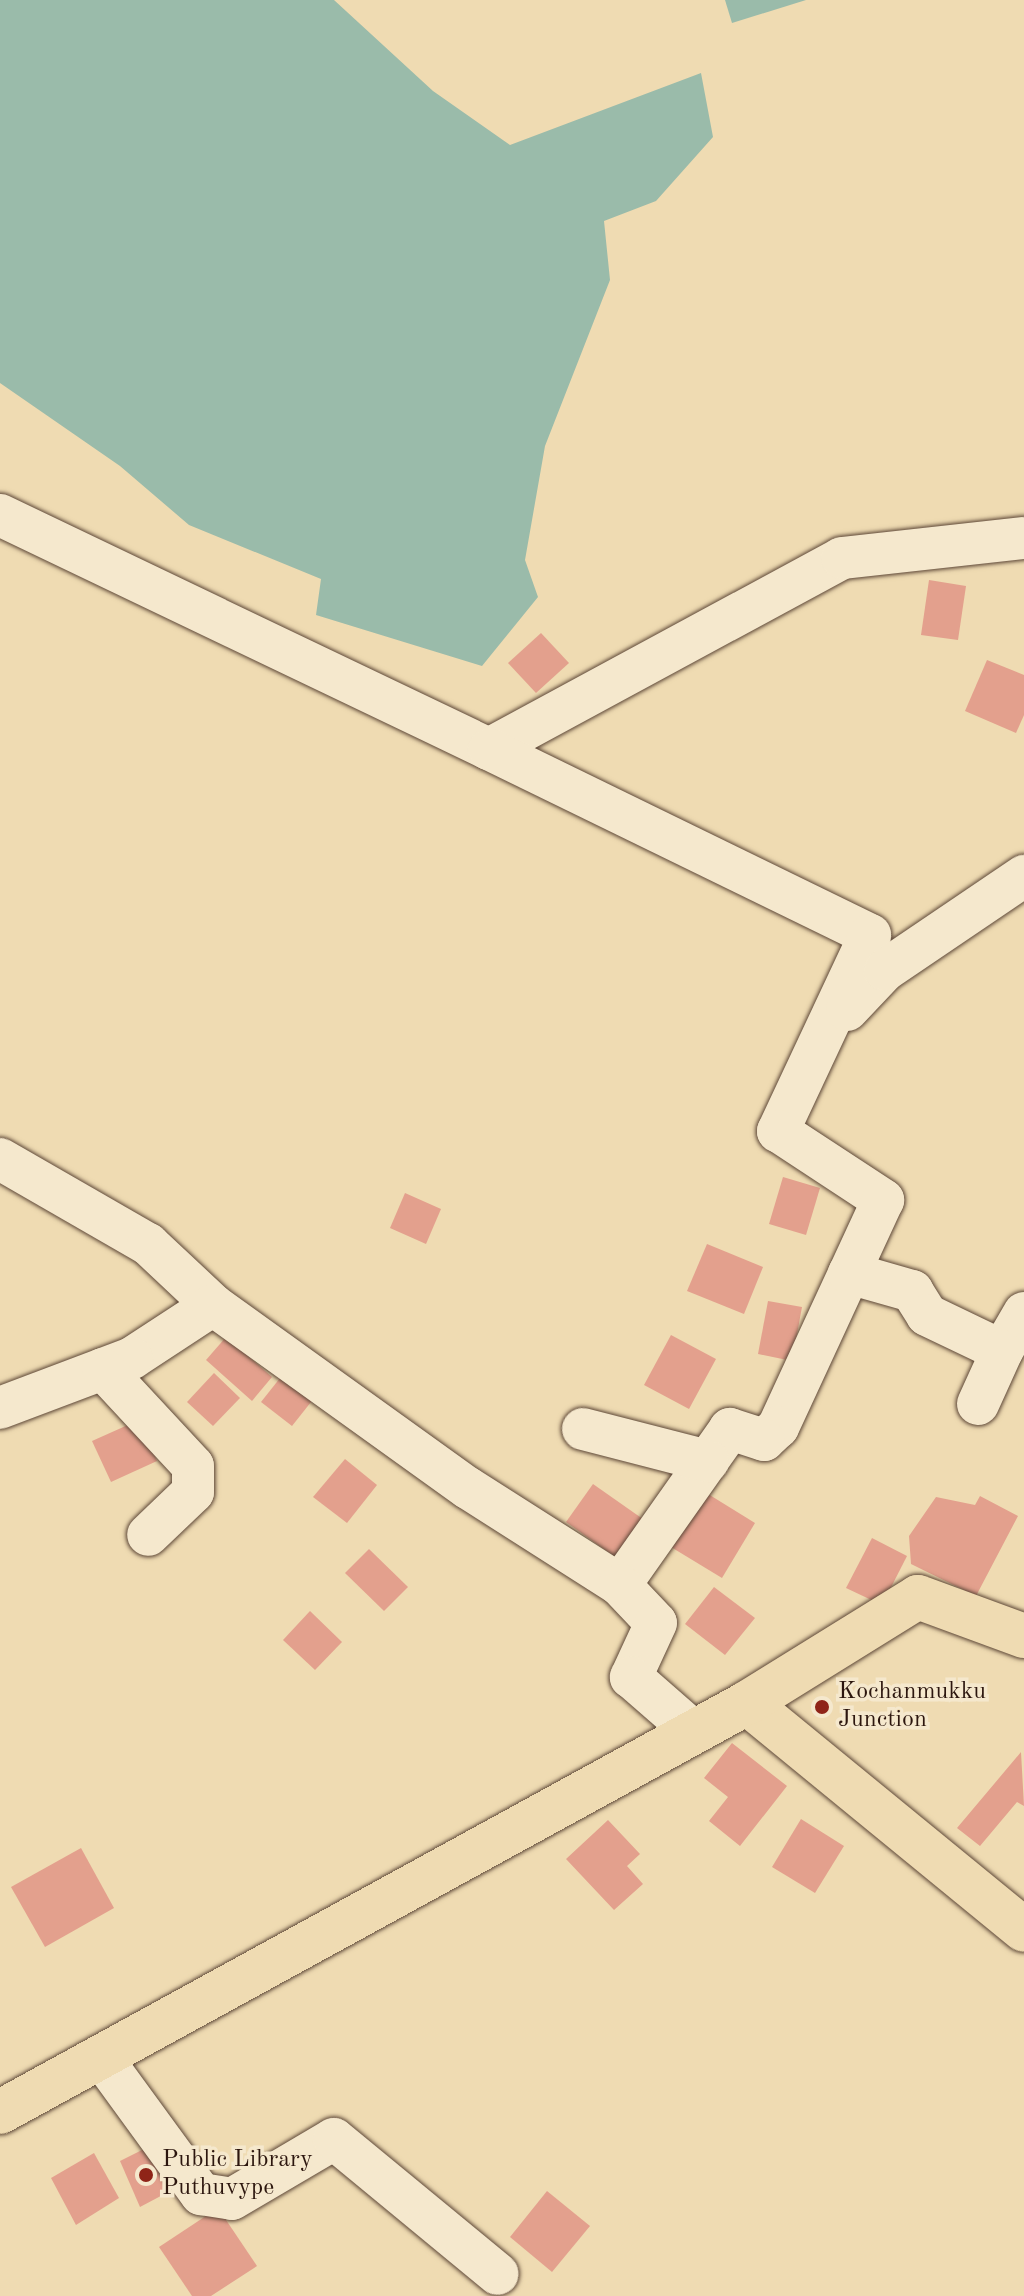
<!DOCTYPE html>
<html>
<head>
<meta charset="utf-8">
<style>
	body { margin:0 }
	#map { position:relative; width:1024px; height:2296px; overflow:hidden; background:#efdbb2; font-family:"Old Standard TT",serif }
	div>[style] { position:absolute }
	[style*='--x'] { left:calc(var(--x)*1px); top:calc(var(--y)*1px); width:calc(var(--w)*1px); rotate:calc(var(--a)*1deg) }
	.water>* { inset:0; background:#9abbaa }
	.building>* { inset:0; background:#e3a08d }
	.roads { filter:drop-shadow(0 0 2px #5d4737) drop-shadow(0 0 2px #5d4737) }
	.minor>* { height:42px; margin:-21px; padding:0 21px; transform-origin:21px; border-radius:21px; background:#f5e8cd }
	.major>* { height:44px; margin:-22px; padding:0 22px; transform-origin:22px; border-radius:22px; background:#efdbb2 }
	.dots>* { width:22px; height:22px; translate:-50% -50%; box-sizing:border-box; border:4px solid #f5e8cd; border-radius:50% }
	span { translate:-50% -50%; white-space:nowrap; text-align:center; line-height:1.15; -webkit-text-stroke:7px #f5e8cd; paint-order:stroke }
	.poi-label { font-size:24px; color:#2c160e }
	.left { translate:0 -50%; text-align:left }
</style>
</head>
<body>
<div id="map">
	<div class="water">
		<i style="clip-path:polygon(0 0,334px 0,433px 91px,510px 145px,701px 73px,713px 137px,656px 201px,604px 221px,610px 280px,545px 446px,525px 560px,538px 597px,482px 666px,316px 615px,321px 579px,189px 525px,120px 466px,0 383px)"></i>
		<i style="clip-path:polygon(725px 0,806px 0,732px 23px)"></i>
	</div>
	<div class="building">
		<i style="clip-path:polygon(929px 580px,966px 586px,958px 640px,921px 635px)"></i>
		<i style="clip-path:polygon(541px 633px,569px 663px,536px 693px,508px 663px)"></i>
		<i style="clip-path:polygon(987px 660px,1024px 675px,1024px 715px,1016px 733px,965px 711px)"></i>
		<i style="clip-path:polygon(783px 1177px,820px 1188px,806px 1235px,769px 1224px)"></i>
		<i style="clip-path:polygon(405px 1193px,441px 1209px,426px 1244px,390px 1228px)"></i>
		<i style="clip-path:polygon(707px 1244px,763px 1267px,744px 1314px,687px 1291px)"></i>
		<i style="clip-path:polygon(768px 1301px,802px 1307px,792px 1361px,758px 1354px)"></i>
		<i style="clip-path:polygon(671px 1335px,716px 1359px,689px 1409px,644px 1385px)"></i>
		<i style="clip-path:polygon(226px 1337px,272px 1377px,252px 1401px,206px 1360px)"></i>
		<i style="clip-path:polygon(214px 1373px,240px 1398px,213px 1426px,187px 1402px)"></i>
		<i style="clip-path:polygon(284px 1373px,315px 1397px,292px 1426px,261px 1402px)"></i>
		<i style="clip-path:polygon(139px 1420px,157px 1461px,111px 1482px,92px 1441px)"></i>
		<i style="clip-path:polygon(345px 1459px,377px 1485px,347px 1523px,313px 1497px)"></i>
		<i style="clip-path:polygon(593px 1484px,650px 1524px,622px 1562px,566px 1522px)"></i>
		<i style="clip-path:polygon(700px 1489px,755px 1523px,722px 1578px,666px 1544px)"></i>
		<i style="clip-path:polygon(980px 1496px,1018px 1516px,976px 1596px,911px 1564px,909px 1536px,936px 1497px,975px 1505px)"></i>
		<i style="clip-path:polygon(872px 1538px,907px 1556px,882px 1605px,846px 1588px)"></i>
		<i style="clip-path:polygon(369px 1549px,408px 1587px,384px 1611px,345px 1573px)"></i>
		<i style="clip-path:polygon(714px 1587px,755px 1618px,725px 1655px,685px 1624px)"></i>
		<i style="clip-path:polygon(310px 1611px,342px 1642px,315px 1670px,283px 1640px)"></i>
		<i style="clip-path:polygon(732px 1743px,787px 1786px,740px 1846px,709px 1821px,728px 1797px,704px 1778px)"></i>
		<i style="clip-path:polygon(1021px 1752px,1024px 1806px,1017px 1802px,980px 1846px,957px 1828px)"></i>
		<i style="clip-path:polygon(801px 1819px,844px 1846px,815px 1893px,772px 1867px)"></i>
		<i style="clip-path:polygon(608px 1820px,640px 1854px,627px 1866px,643px 1884px,614px 1910px,566px 1859px)"></i>
		<i style="clip-path:polygon(81px 1848px,114px 1908px,45px 1947px,11px 1887px)"></i>
		<i style="clip-path:polygon(150px 2146px,174px 2189px,140px 2207px,120px 2161px)"></i>
		<i style="clip-path:polygon(94px 2153px,119px 2198px,76px 2225px,51px 2178px)"></i>
		<i style="clip-path:polygon(547px 2191px,590px 2226px,552px 2272px,510px 2237px)"></i>
		<i style="clip-path:polygon(218px 2208px,257px 2266px,211px 2296px,192px 2296px,159px 2247px)"></i>
	</div>
	<div class="roads">
		<div class="minor">
			<i style="--x:0;--y:515;--w:542;--a:25.57"></i>
			<i style="--x:489;--y:749;--w:401;--a:-28.4"></i>
			<i style="--x:842;--y:558;--w:183;--a:-6.3"></i>
			<i style="--x:489;--y:749;--w:424;--a:26"></i>
			<i style="--x:870;--y:935;--w:217;--a:115.1"></i>
			<i style="--x:778;--y:1131;--w:126;--a:33.3"></i>
			<i style="--x:883;--y:1200;--w:250;--a:114.8"></i>
			<i style="--x:778;--y:1427;--w:19;--a:137"></i>
			<i style="--x:764;--y:1440;--w:36;--a:-162"></i>
			<i style="--x:730;--y:1429;--w:191;--a:125.2"></i>
			<i style="--x:847;--y:1010;--w:55;--a:-46.5"></i>
			<i style="--x:885;--y:970;--w:168;--a:-34.1"></i>
			<i style="--x:0;--y:1159;--w:171;--a:29.9"></i>
			<i style="--x:148;--y:1244;--w:89;--a:43.2"></i>
			<i style="--x:213;--y:1305;--w:97;--a:146.8"></i>
			<i style="--x:132;--y:1358;--w:141;--a:159.3"></i>
			<i style="--x:849;--y:1273;--w:66;--a:15.9"></i>
			<i style="--x:912;--y:1291;--w:28;--a:58"></i>
			<i style="--x:927;--y:1315;--w:83;--a:25.6"></i>
			<i style="--x:1002;--y:1351;--w:44;--a:-59.9"></i>
			<i style="--x:213;--y:1305;--w:314;--a:35.7"></i>
			<i style="--x:468;--y:1488;--w:180;--a:32.5"></i>
			<i style="--x:620;--y:1585;--w:52;--a:46.5"></i>
			<i style="--x:656;--y:1623;--w:60;--a:114.8"></i>
			<i style="--x:631;--y:1677;--w:84;--a:41.1"></i>
			<i style="--x:103;--y:1369;--w:132;--a:47.1"></i>
			<i style="--x:193;--y:1466;--w:26;--a:90"></i>
			<i style="--x:193;--y:1492;--w:62;--a:136.3"></i>
			<i style="--x:978;--y:1404;--w:58;--a:-65.6"></i>
			<i style="--x:583;--y:1429;--w:129;--a:14.4"></i>
			<i style="--x:101;--y:2057;--w:170;--a:53.9"></i>
			<i style="--x:201;--y:2194;--w:31;--a:9"></i>
			<i style="--x:232;--y:2199;--w:118;--a:-30.5"></i>
			<i style="--x:334;--y:2139;--w:212;--a:39.5"></i>
		</div>
		<div class="major">
			<i style="--x:747;--y:1703;--w:358;--a:39.3"></i>
			<i style="--x:0;--y:2112;--w:852;--a:-28.7"></i>
			<i style="--x:747;--y:1703;--w:201;--a:-31.8"></i>
			<i style="--x:918;--y:1597;--w:113;--a:20.2"></i>
		</div>
	</div>
	<div class="dots">
		<i style="left:822px;top:1707px;background:#8f2418"></i>
		<i style="left:146px;top:2175px;background:#8f2418"></i>
	</div>
	<div class="poi-label">
		<span class="left" style="left:838px;top:1707px">Kochanmukku<br>Junction</span>
		<span class="left" style="left:162px;top:2175px">Public Library<br>Puthuvype</span>
	</div>
</div>
</body>
</html>
